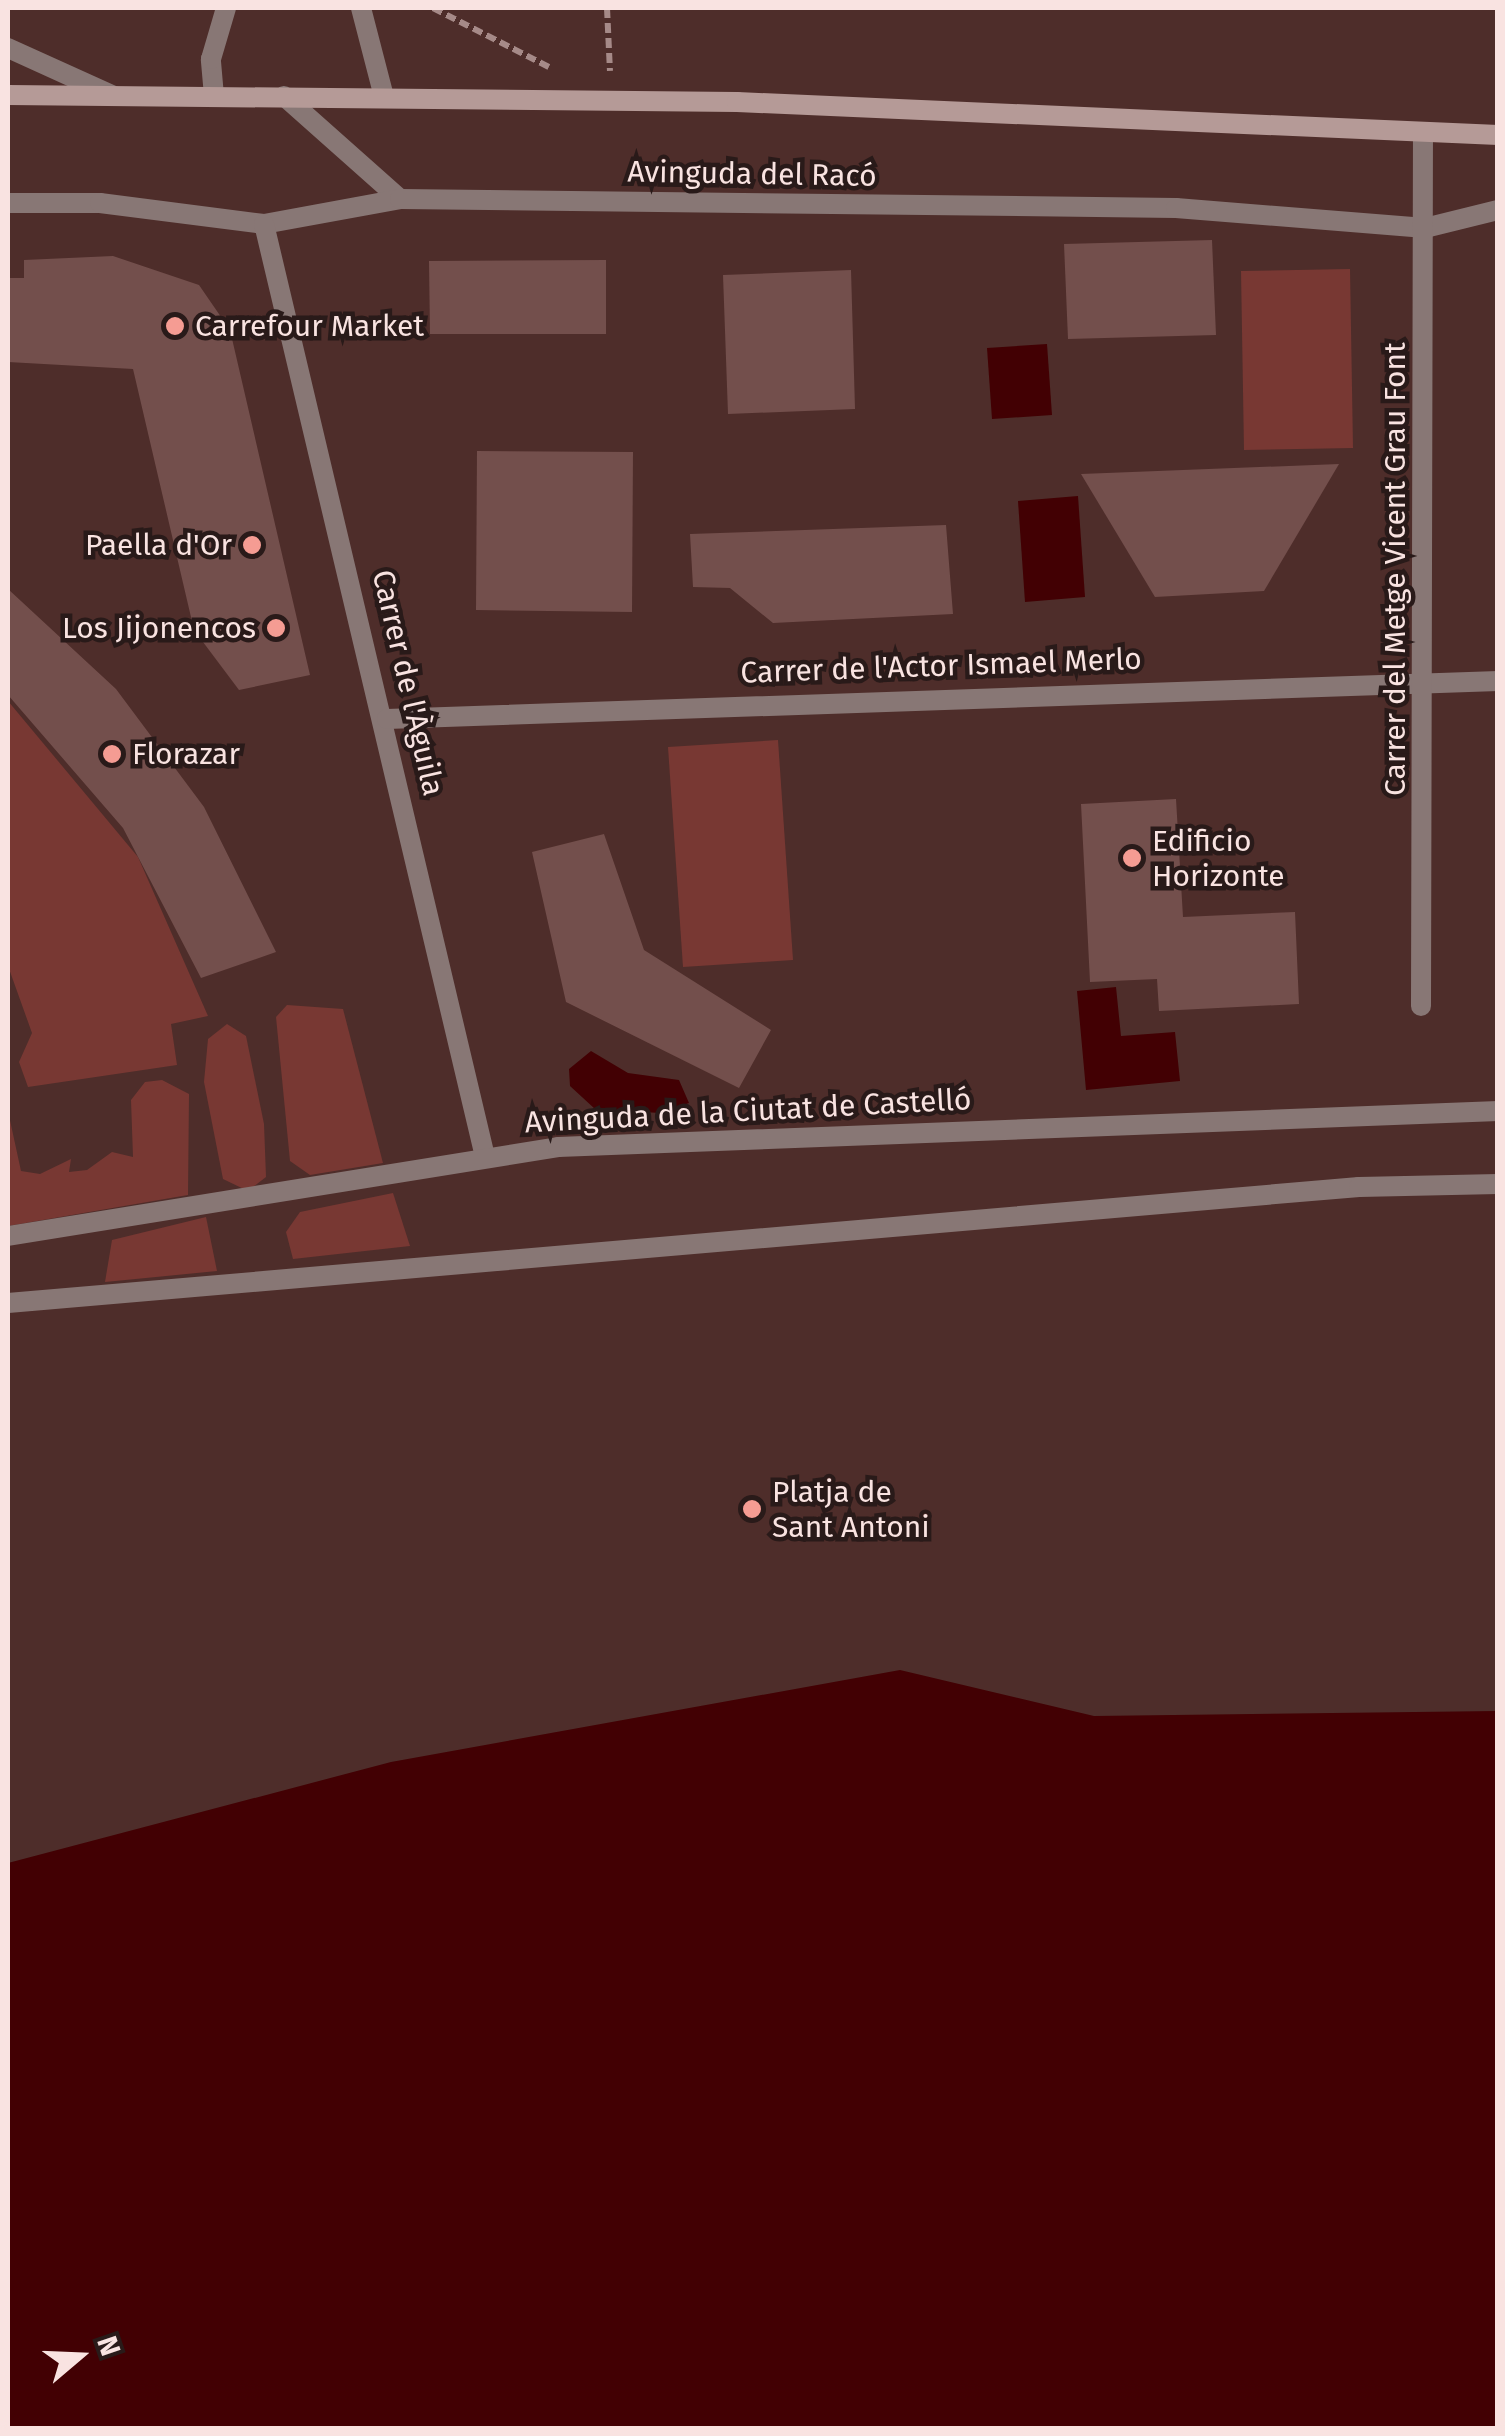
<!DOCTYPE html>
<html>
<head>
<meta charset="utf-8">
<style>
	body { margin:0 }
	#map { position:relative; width:1505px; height:2436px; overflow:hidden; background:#4e2d2a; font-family:"Fira Sans",sans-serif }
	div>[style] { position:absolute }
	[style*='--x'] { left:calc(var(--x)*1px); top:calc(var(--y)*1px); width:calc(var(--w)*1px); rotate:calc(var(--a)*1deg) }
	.green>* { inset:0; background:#783833 }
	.water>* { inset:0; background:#420003 }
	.building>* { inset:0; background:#734f4c }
	.path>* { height:6px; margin-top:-3px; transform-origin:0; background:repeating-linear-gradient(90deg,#a68a88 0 10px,transparent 0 15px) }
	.street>* { height:20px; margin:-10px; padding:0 10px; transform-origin:10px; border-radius:10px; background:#887775 }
	.secondary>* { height:20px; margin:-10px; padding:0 10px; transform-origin:10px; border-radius:10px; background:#b59a97 }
	.dots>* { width:28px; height:28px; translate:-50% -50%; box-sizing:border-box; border:5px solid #291a19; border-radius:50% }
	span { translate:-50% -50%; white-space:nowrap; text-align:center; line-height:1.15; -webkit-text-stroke:9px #291a19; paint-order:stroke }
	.street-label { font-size:30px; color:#f9e3e1 }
	.poi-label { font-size:30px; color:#f9e3e1 }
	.left { translate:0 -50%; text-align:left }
	.right { translate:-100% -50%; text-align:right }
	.frame { position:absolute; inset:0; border:10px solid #f9e3e1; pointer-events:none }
	.north { position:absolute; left:30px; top:2306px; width:100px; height:100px; -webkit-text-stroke:8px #291a19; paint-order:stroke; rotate:71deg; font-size:28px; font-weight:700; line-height:40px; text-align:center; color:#f9e3e1 }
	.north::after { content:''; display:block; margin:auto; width:35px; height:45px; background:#f9e3e1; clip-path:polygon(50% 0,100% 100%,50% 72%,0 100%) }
</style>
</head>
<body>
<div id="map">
	<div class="green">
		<i style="clip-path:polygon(1350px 269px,1353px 448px,1244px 450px,1241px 271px)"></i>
		<i style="clip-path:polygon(8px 701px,138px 857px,208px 1016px,171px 1024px,177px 1065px,28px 1087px,19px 1062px,32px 1033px,8px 966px)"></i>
		<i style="clip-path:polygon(778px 740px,793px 960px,683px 967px,668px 747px)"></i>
		<i style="clip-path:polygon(287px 1005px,343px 1009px,383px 1163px,310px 1175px,290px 1161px,276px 1017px)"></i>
		<i style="clip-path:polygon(227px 1024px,246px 1036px,264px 1124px,266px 1177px,248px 1191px,223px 1179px,204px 1082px,208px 1039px)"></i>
		<i style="clip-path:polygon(162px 1080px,189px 1094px,188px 1195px,8px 1226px,8px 1111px,21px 1171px,40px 1174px,71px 1159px,69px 1172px,87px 1170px,112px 1152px,133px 1157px,131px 1100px,145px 1082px)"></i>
		<i style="clip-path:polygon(393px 1193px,410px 1246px,293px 1259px,286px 1232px,300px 1212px)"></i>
		<i style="clip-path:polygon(206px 1217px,217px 1271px,105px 1282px,112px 1240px)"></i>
	</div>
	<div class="water">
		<i style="clip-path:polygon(1047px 344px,1052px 415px,992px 419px,987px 348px)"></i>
		<i style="clip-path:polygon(1078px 496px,1085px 597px,1025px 602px,1018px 501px)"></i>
		<i style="clip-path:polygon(1116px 987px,1121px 1036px,1175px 1032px,1180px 1081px,1086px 1090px,1077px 991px)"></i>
		<i style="clip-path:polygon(591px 1051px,628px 1073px,679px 1080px,689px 1103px,660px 1113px,595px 1109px,570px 1086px,569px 1069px)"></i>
		<i style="clip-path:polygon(900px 1670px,1094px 1716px,1497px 1711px,1497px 2428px,8px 2428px,8px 1863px,391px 1762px)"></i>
	</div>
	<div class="building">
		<i style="clip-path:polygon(1212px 240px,1216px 335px,1068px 339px,1064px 244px)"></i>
		<i style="clip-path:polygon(113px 256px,199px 285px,230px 330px,310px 675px,239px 690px,194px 630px,133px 369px,8px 362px,8px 278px,24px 278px,24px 260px)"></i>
		<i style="clip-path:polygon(606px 260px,606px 334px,430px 334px,429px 261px)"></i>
		<i style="clip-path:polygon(851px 270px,855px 409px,728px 414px,723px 275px)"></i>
		<i style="clip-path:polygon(477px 451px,633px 452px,632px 612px,476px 610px)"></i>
		<i style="clip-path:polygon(1339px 464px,1264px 591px,1155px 597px,1081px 474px)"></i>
		<i style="clip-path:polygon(946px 525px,953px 614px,773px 623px,730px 588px,693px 587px,690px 534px)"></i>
		<i style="clip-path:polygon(8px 589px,116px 689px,204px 807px,276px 952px,201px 978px,123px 828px,8px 695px)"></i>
		<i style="clip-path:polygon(1176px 799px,1183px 917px,1295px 912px,1299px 1004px,1159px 1011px,1157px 979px,1090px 982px,1081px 804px)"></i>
		<i style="clip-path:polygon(604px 834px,644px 950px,771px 1030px,739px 1088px,566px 1002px,532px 852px)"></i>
	</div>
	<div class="path">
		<i style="--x:433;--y:8;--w:130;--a:27"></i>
		<i style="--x:607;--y:8;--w:63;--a:87.3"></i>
	</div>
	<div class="street">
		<i style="--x:361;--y:8;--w:92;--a:75.5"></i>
		<i style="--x:8;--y:48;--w:116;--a:24.4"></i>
		<i style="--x:214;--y:96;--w:37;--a:-95"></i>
		<i style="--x:211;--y:59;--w:53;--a:-73.6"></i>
		<i style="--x:284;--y:96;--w:155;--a:41.6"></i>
		<i style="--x:8;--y:203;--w:92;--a:0"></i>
		<i style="--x:100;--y:203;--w:165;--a:7.3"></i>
		<i style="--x:264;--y:224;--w:138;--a:-10.4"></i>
		<i style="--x:400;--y:199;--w:776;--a:0.66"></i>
		<i style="--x:1176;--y:208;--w:250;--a:4.6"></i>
		<i style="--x:1425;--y:228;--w:75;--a:-13.9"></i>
		<i style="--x:264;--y:224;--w:959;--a:76.67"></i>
		<i style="--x:387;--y:719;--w:1112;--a:-1.96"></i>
		<i style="--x:1421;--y:1006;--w:874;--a:-89.87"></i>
		<i style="--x:8;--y:1236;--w:557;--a:-9.19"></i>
		<i style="--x:558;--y:1147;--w:941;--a:-2.19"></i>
		<i style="--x:8;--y:1303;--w:1356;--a:-4.91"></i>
		<i style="--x:1359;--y:1187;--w:139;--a:-1.2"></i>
	</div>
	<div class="secondary">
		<i style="--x:8;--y:95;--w:729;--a:0.55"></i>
		<i style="--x:737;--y:102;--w:762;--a:2.48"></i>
	</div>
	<div class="dots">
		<i style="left:175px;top:326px;background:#f59c93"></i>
		<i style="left:252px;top:545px;background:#f59c93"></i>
		<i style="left:276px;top:628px;background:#f59c93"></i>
		<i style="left:112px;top:754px;background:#f59c93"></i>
		<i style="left:1132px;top:858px;background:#f59c93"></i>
		<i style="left:752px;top:1509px;background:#f59c93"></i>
	</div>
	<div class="street-label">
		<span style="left:752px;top:174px;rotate:1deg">Avinguda del Racó</span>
		<span style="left:1395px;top:569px;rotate:-90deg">Carrer del Metge Vicent Grau Font</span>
		<span style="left:941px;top:666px;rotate:-2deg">Carrer de l'Actor Ismael Merlo</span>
		<span style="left:408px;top:683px;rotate:77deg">Carrer de l'Àguila</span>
		<span style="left:748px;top:1111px;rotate:-3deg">Avinguda de la Ciutat de Castelló</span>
	</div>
	<div class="poi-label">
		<span class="left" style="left:195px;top:326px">Carrefour Market</span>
		<span class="right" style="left:232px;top:545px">Paella d'Or</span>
		<span class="right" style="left:256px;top:628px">Los Jijonencos</span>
		<span class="left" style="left:132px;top:754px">Florazar</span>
		<span class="left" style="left:1152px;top:858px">Edificio<br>Horizonte</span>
		<span class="left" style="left:772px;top:1509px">Platja de<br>Sant Antoni</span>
	</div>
	<div class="frame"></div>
	<div class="north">N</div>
</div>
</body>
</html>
